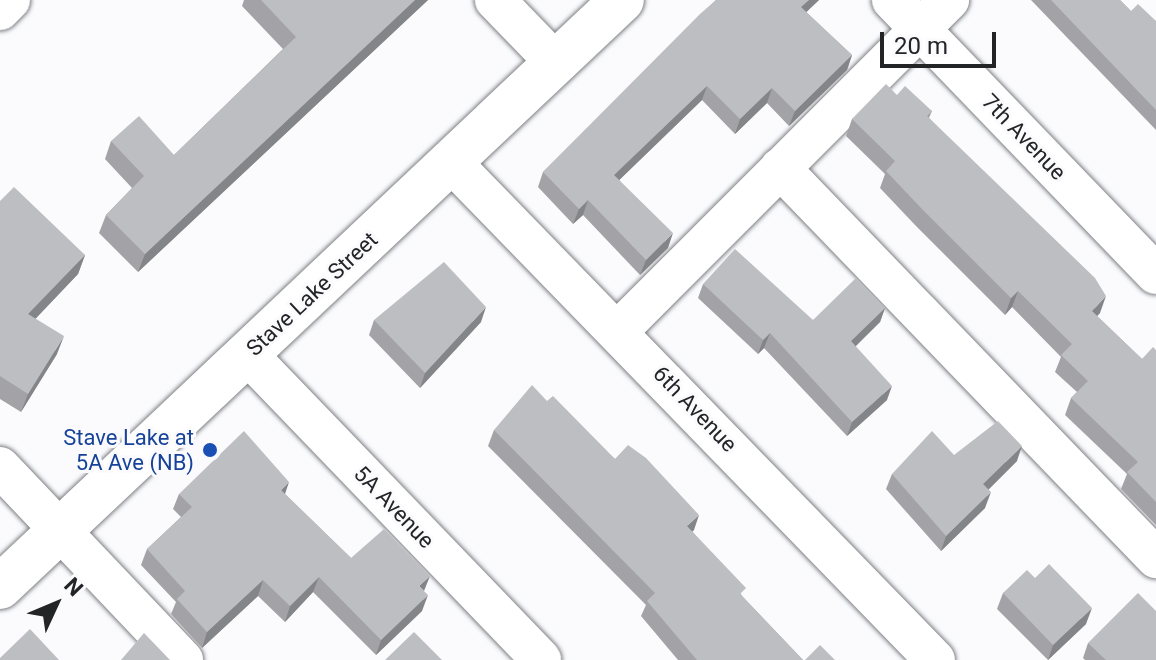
<!DOCTYPE html>
<html>
<head>
<meta charset="utf-8">
<style>
	body { margin:0 }
	#map { position:relative; width:1156px; height:660px; overflow:hidden; background:#fbfbfe; font-family:Roboto,sans-serif }
	div>[style] { position:absolute }
	[style*='--x'] { left:calc(var(--x)*1px); top:calc(var(--y)*1px); width:calc(var(--w)*1px); rotate:calc(var(--a)*1deg) }
	.roads { filter:drop-shadow(0 0 2px #7f8084) drop-shadow(0 0 2px #7f8084) }
	.minor>* { height:40px; margin:-20px; padding:0 20px; transform-origin:20px; border-radius:20px; background:#fff }
	.major>* { height:44px; margin:-22px; padding:0 22px; transform-origin:22px; border-radius:22px; background:#fff }
	.wall>* { inset:0; background:#a3a3a7 }
	.shaded-wall>* { inset:0; background:#848588 }
	.building>* { inset:0; background:#bdbec2 }
	.dots>* { width:22px; height:22px; translate:-50% -50%; box-sizing:border-box; border:4px solid #fbfbfe; border-radius:50% }
	span { translate:-50% -50%; white-space:nowrap; text-align:center; line-height:1.15; -webkit-text-stroke:6px #fbfbfe; paint-order:stroke }
	.street-label { font-size:22px; color:#232426 }
	.transit-label { font-size:22px; color:#164399 }
	.right { translate:-100% -50%; text-align:right }
	.north { position:absolute; left:16px; top:564px; width:80px; height:80px; -webkit-text-stroke:6px #fbfbfe; paint-order:stroke; rotate:46deg; font-size:22px; font-weight:700; line-height:32px; text-align:center; color:#232426 }
	.north::after { content:''; display:block; margin:auto; width:28px; height:36px; background:#232426; clip-path:polygon(50% 0,100% 100%,50% 72%,0 100%) }
	.scale { position:absolute; left:880px; top:32px; width:116px; height:36px; box-sizing:border-box; border:4px solid #232426; border-top:0; padding-left:10px; font-size:24px; line-height:28px; white-space:nowrap; color:#232426; -webkit-text-stroke:6px #fbfbfe; paint-order:stroke }
</style>
</head>
<body>
<div id="map">
	<div class="roads">
		<div class="minor">
			<i style="--x:495;--y:0;--w:88;--a:45.9"></i>
			<i style="--x:892;--y:0;--w:380;--a:46.1"></i>
			<i style="--x:0;--y:10;--w:14;--a:-45"></i>
			<i style="--x:452;--y:163;--w:693;--a:45.82"></i>
			<i style="--x:780;--y:168;--w:542;--a:46.05"></i>
			<i style="--x:619;--y:330;--w:467;--a:-45"></i>
			<i style="--x:247;--y:354;--w:424;--a:46.1"></i>
			<i style="--x:0;--y:467;--w:266;--a:46.5"></i>
		</div>
		<div class="major">
			<i style="--x:0;--y:587;--w:855;--a:-43.34"></i>
		</div>
	</div>
	<div class="wall">
		<i style="clip-path:polygon(244px 0,428px 0,138px 272px,99px 233px,106px 215px,132px 188px,105px 159px,111px 141px,174px 155px,283px 49px,242px 6px)"></i>
		<i style="clip-path:polygon(716px 0,819px 0,806px 12px,852px 55px,847px 70px,789px 126px,767px 103px,735px 134px,702px 100px,619px 180px,668px 248px,640px 275px,583px 215px,573px 224px,538px 187px,543px 172px)"></i>
		<i style="clip-path:polygon(1031px 0,1120px 0,1131px 11px,1156px 21px,1156px 130px)"></i>
		<i style="clip-path:polygon(897px 95px,932px 111px,929px 118px,1100px 313px,1097px 316px,1142px 359px,1156px 350px,1156px 525px,1121px 489px,1127px 474px,1065px 415px,1071px 398px,1077px 392px,1055px 372px,1061px 357px,1012px 307px,1005px 315px,916px 226px,880px 188px,885px 174px,846px 136px,852px 119px)"></i>
		<i style="clip-path:polygon(0 201px,85px 255px,78px 274px,35px 319px,57px 354px,21px 412px,0 399px)"></i>
		<i style="clip-path:polygon(703px 284px,813px 320px,885px 308px,880px 322px,855px 346px,887px 400px,847px 436px,764px 348px,758px 354px,698px 298px)"></i>
		<i style="clip-path:polygon(374px 320px,481px 322px,420px 388px,369px 335px)"></i>
		<i style="clip-path:polygon(547px 401px,615px 459px,694px 530px,692px 531px,743px 597px,803px 660px,678px 660px,641px 616px,646px 605px,488px 446px,494px 430px)"></i>
		<i style="clip-path:polygon(1017px 461px,988px 490px,985px 508px,941px 551px,886px 489px,892px 474px)"></i>
		<i style="clip-path:polygon(179px 494px,285px 494px,351px 558px,424px 591px,422px 611px,376px 655px,313px 592px,285px 622px,258px 596px,202px 648px,171px 614px,176px 602px,141px 565px,147px 549px,181px 517px,173px 509px)"></i>
		<i style="clip-path:polygon(1035px 578px,1086px 624px,1048px 660px,997px 609px,1003px 593px)"></i>
		<i style="clip-path:polygon(1088px 643px,1156px 660px,1085px 660px,1083px 658px)"></i>
	</div>
	<div class="shaded-wall">
		<i style="clip-path:polygon(415px 0,428px 0,138px 272px,145px 254px)"></i>
		<i style="clip-path:polygon(809px 0,819px 0,796px 22px,801px 7px)"></i>
		<i style="clip-path:polygon(852px 55px,847px 70px,789px 126px,795px 111px)"></i>
		<i style="clip-path:polygon(707px 86px,702px 100px,609px 190px,614px 175px)"></i>
		<i style="clip-path:polygon(772px 88px,767px 103px,735px 134px,740px 119px)"></i>
		<i style="clip-path:polygon(588px 200px,583px 215px,573px 224px,579px 209px)"></i>
		<i style="clip-path:polygon(673px 233px,668px 248px,640px 275px,646px 260px)"></i>
		<i style="clip-path:polygon(85px 255px,78px 274px,22px 333px,28px 314px)"></i>
		<i style="clip-path:polygon(1018px 291px,1012px 307px,1005px 315px,1011px 298px)"></i>
		<i style="clip-path:polygon(1106px 296px,1100px 313px,1086px 327px,1092px 311px)"></i>
		<i style="clip-path:polygon(486px 307px,481px 322px,420px 388px,425px 373px)"></i>
		<i style="clip-path:polygon(885px 308px,880px 322px,846px 356px,851px 341px)"></i>
		<i style="clip-path:polygon(770px 333px,764px 348px,758px 354px,763px 340px)"></i>
		<i style="clip-path:polygon(64px 336px,57px 354px,21px 412px,28px 394px)"></i>
		<i style="clip-path:polygon(892px 386px,887px 400px,847px 436px,852px 422px)"></i>
		<i style="clip-path:polygon(1022px 446px,1017px 461px,978px 500px,983px 484px)"></i>
		<i style="clip-path:polygon(289px 482px,284px 497px,281px 490px)"></i>
		<i style="clip-path:polygon(991px 492px,985px 508px,941px 551px,946px 536px)"></i>
		<i style="clip-path:polygon(699px 515px,694px 530px,682px 541px,687px 526px)"></i>
		<i style="clip-path:polygon(430px 576px,424px 591px,419px 586px)"></i>
		<i style="clip-path:polygon(319px 577px,313px 592px,285px 622px,290px 606px)"></i>
		<i style="clip-path:polygon(263px 580px,258px 596px,202px 648px,207px 632px)"></i>
		<i style="clip-path:polygon(428px 595px,422px 611px,376px 655px,381px 640px)"></i>
		<i style="clip-path:polygon(1092px 608px,1086px 624px,1048px 660px,1053px 645px)"></i>
	</div>
	<div class="building">
		<i style="clip-path:polygon(261px 0,415px 0,145px 254px,106px 215px,144px 176px,111px 141px,139px 116px,174px 155px,296px 37px)"></i>
		<i style="clip-path:polygon(716px 0,809px 0,801px 7px,852px 55px,795px 111px,772px 88px,740px 119px,707px 86px,614px 175px,673px 233px,646px 260px,588px 200px,579px 209px,543px 172px,700px 14px)"></i>
		<i style="clip-path:polygon(1051px 0,1120px 0,1131px 11px,1138px 4px,1156px 21px,1156px 110px)"></i>
		<i style="clip-path:polygon(886px 84px,897px 95px,905px 86px,932px 111px,927px 116px,1095px 278px,1106px 296px,1092px 311px,1142px 359px,1153px 347px,1156px 350px,1156px 502px,1127px 472px,1138px 462px,1071px 398px,1088px 381px,1061px 355px,1072px 344px,1018px 291px,1011px 298px,922px 209px,886px 171px,895px 161px,852px 119px)"></i>
		<i style="clip-path:polygon(14px 187px,85px 255px,28px 314px,64px 336px,28px 394px,0 376px,0 201px)"></i>
		<i style="clip-path:polygon(735px 249px,813px 320px,856px 278px,885px 308px,851px 341px,892px 386px,852px 422px,770px 333px,763px 340px,703px 284px)"></i>
		<i style="clip-path:polygon(444px 262px,486px 307px,425px 373px,374px 320px)"></i>
		<i style="clip-path:polygon(532px 385px,547px 401px,553px 396px,615px 459px,628px 445px,646px 458px,699px 515px,687px 526px,746px 588px,740px 594px,803px 660px,697px 660px,647px 601px,655px 593px,494px 430px)"></i>
		<i style="clip-path:polygon(998px 421px,1022px 446px,983px 484px,991px 492px,946px 536px,892px 474px,932px 431px,954px 455px)"></i>
		<i style="clip-path:polygon(244px 431px,289px 482px,281px 490px,351px 558px,384px 529px,430px 576px,419px 586px,428px 595px,381px 640px,319px 577px,290px 606px,263px 580px,207px 632px,177px 599px,185px 591px,147px 549px,192px 507px,179px 494px)"></i>
		<i style="clip-path:polygon(1049px 564px,1092px 608px,1053px 645px,1003px 593px,1027px 570px,1035px 578px)"></i>
		<i style="clip-path:polygon(1138px 593px,1156px 611px,1156px 660px,1106px 660px,1088px 643px)"></i>
		<i style="clip-path:polygon(30px 629px,59px 660px,0 660px,0 658px)"></i>
		<i style="clip-path:polygon(414px 632px,442px 660px,385px 660px)"></i>
		<i style="clip-path:polygon(144px 633px,170px 660px,121px 660px)"></i>
		<i style="clip-path:polygon(820px 645px,835px 660px,805px 660px)"></i>
	</div>
	<div class="dots">
		<i style="left:210px;top:450px;background:#1a4fb4"></i>
	</div>
	<div class="street-label">
		<span style="left:1024px;top:137px;rotate:46deg">7th Avenue</span>
		<span style="left:312px;top:294px;rotate:-43deg">Stave Lake Street</span>
		<span style="left:695px;top:409px;rotate:46deg">6th Avenue</span>
		<span style="left:394px;top:507px;rotate:46deg">5A Avenue</span>
	</div>
	<div class="transit-label">
		<span class="right" style="left:194px;top:450px">Stave Lake at<br>5A Ave (NB)</span>
	</div>
	<div class="north">N</div>
	<div class="scale">20 m</div>
</div>
</body>
</html>
